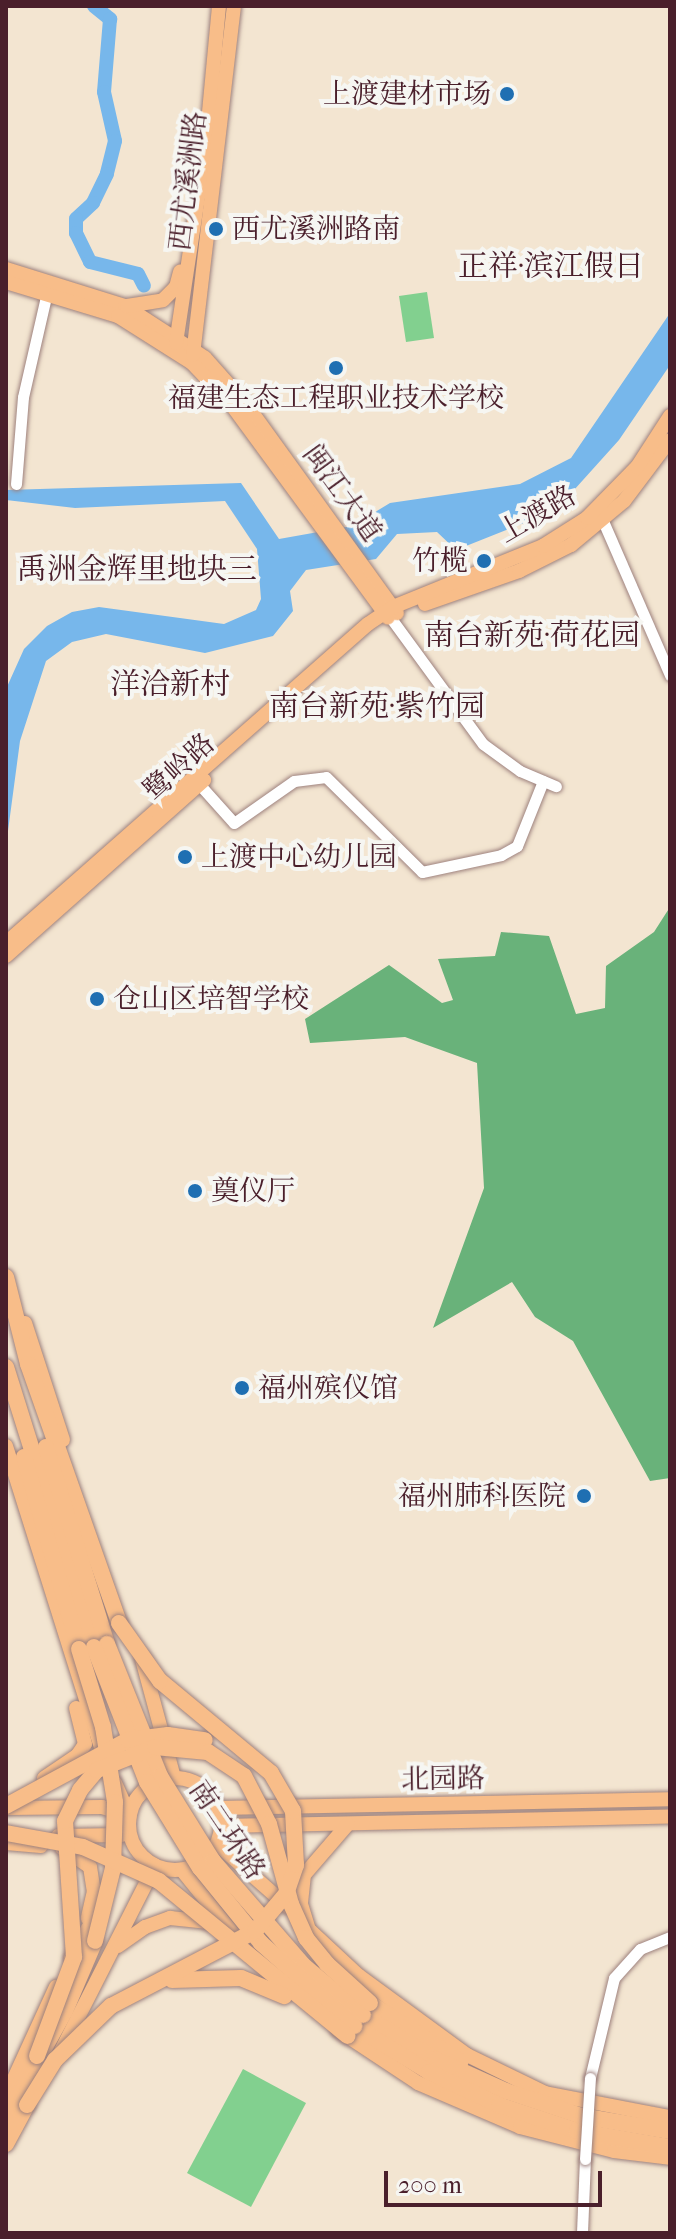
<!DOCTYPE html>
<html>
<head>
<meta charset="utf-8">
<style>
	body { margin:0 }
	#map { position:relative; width:676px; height:2239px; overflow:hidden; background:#f3e5d1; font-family:"IM FELL French Canon","Noto Serif SC",serif }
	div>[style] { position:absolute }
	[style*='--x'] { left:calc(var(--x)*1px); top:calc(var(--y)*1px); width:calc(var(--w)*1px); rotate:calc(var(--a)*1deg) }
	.green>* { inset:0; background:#82d08f }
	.forest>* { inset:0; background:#69b27a }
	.water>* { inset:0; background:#77b7eb }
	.river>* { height:14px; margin:-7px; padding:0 7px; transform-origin:7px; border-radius:7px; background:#77b7eb }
	.roads { filter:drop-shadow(0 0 2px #9e827e) drop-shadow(0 0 2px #9e827e) }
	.minor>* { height:11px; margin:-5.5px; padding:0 5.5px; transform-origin:5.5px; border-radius:5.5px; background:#fff }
	.major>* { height:14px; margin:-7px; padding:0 7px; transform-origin:7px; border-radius:7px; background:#f8bd89 }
	.major>.ring { margin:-7px; padding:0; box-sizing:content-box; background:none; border:14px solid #f8bd89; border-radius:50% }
	.highway>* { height:16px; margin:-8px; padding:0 8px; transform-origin:8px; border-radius:8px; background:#f8bd89 }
	.bridges { filter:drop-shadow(0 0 2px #9e827e) drop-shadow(0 0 2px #9e827e) }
	.minor-bridge>* { height:11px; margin:-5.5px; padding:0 5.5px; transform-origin:5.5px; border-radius:5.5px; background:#fff }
	.highway-bridge>* { height:16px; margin:-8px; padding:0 8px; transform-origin:8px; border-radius:8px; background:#f8bd89 }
	.dots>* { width:22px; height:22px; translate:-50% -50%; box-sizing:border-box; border:4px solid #f6f6f2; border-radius:50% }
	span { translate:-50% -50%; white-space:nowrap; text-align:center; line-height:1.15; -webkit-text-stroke:8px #f6f6f2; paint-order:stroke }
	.poi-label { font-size:28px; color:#4a1f2b }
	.right { translate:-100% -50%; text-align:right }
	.left { translate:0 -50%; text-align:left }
	.street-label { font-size:28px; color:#4a1f2b }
	.neighbourhood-label { font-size:30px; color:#4a1f2b }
	.frame { position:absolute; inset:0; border:8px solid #4a1f2b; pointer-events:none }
	.scale { position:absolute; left:384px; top:2171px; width:218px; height:36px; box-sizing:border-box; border:4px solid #4a1f2b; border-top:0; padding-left:10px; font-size:24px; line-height:28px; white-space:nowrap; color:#4a1f2b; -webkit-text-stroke:6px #f6f6f2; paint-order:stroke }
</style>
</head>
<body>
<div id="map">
	<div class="green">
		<i style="clip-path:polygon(427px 292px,434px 338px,406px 342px,399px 296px)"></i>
		<i style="clip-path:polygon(243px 2069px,306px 2103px,251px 2207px,187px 2173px)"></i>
	</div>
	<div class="forest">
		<i style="clip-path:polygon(670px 907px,670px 1478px,650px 1481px,573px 1341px,535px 1317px,512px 1282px,433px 1328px,484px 1188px,477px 1063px,405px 1037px,310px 1043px,305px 1019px,389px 965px,442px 1003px,453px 1000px,438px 959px,495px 956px,501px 932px,549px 936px,576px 1014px,605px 1008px,606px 966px,654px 932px)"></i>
	</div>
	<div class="water">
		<i style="clip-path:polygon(670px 313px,670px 365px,619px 440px,574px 490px,526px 522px,456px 550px,437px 532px,397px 534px,376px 559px,306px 570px,290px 591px,293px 611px,273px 636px,205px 653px,106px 634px,72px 642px,46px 661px,20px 741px,6px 846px,6px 689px,24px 649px,47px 626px,72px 612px,99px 607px,224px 624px,256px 610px,261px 599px,257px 549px,225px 501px,75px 508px,6px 500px,6px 490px,241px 483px,279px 539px,352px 526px,390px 503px,520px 484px,571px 458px)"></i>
	</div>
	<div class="river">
		<i style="--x:94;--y:6;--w:21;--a:39"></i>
		<i style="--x:110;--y:19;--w:73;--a:94.7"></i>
		<i style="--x:104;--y:92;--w:50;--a:77.3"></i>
		<i style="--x:115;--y:141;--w:34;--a:104"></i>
		<i style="--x:107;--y:174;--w:32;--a:116"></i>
		<i style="--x:93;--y:203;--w:23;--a:137"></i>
		<i style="--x:76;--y:219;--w:14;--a:90"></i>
		<i style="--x:76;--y:233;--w:32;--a:64"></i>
		<i style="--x:90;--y:262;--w:49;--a:14"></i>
		<i style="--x:138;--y:274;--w:13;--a:63"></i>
	</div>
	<div class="roads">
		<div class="minor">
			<i style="--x:16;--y:484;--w:87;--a:-85.4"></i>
			<i style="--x:23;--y:397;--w:108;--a:-77.1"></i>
			<i style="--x:603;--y:521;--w:168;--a:66.5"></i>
			<i style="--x:390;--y:617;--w:157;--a:53.8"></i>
			<i style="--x:483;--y:744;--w:46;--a:36.1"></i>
			<i style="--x:520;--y:771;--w:39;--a:23"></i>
			<i style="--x:199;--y:784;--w:52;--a:48.1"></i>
			<i style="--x:234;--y:823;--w:73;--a:-35"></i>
			<i style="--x:294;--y:781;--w:32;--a:-7"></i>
			<i style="--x:326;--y:777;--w:135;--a:44.7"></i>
			<i style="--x:422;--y:872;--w:81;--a:-12.1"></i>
			<i style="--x:501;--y:855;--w:18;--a:-29"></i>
			<i style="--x:517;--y:846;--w:70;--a:-68.2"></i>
			<i style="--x:590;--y:2078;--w:103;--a:-76.5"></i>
			<i style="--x:614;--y:1978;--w:39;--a:-48"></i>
			<i style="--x:640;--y:1949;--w:32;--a:-22"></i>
			<i style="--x:582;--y:2233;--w:74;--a:-87.7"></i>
		</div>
		<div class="major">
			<i style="--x:6;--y:269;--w:125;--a:17.3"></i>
			<i style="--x:125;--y:306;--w:95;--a:33"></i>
			<i style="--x:205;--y:358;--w:62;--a:48.3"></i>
			<i style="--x:246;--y:404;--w:258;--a:54.2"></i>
			<i style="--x:6;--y:282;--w:117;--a:16.9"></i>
			<i style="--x:118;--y:316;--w:88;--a:32.4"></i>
			<i style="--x:192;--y:363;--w:57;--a:46.4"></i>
			<i style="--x:231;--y:404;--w:265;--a:53.7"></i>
			<i style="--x:127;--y:306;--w:36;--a:-9"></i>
			<i style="--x:163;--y:300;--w:18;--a:-45"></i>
			<i style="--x:176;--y:287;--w:16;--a:-75"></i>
			<i style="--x:176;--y:343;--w:201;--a:-81.4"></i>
			<i style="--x:206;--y:144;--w:139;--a:-84.6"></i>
			<i style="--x:193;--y:355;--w:351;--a:-83.3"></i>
			<i style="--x:425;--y:604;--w:100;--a:-19.3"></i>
			<i style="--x:519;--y:571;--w:58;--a:-26.6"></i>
			<i style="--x:571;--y:545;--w:69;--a:-39.7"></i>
			<i style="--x:624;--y:501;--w:76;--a:-53"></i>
			<i style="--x:6;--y:943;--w:482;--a:-41.4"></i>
			<i style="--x:368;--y:624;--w:30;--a:-34"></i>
			<i style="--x:393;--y:607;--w:162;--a:-22.1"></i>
			<i style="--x:543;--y:546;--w:52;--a:-32.5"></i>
			<i style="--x:587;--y:518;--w:71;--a:-45.6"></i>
			<i style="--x:637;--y:467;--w:61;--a:-57.1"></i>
			<i style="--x:6;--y:956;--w:265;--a:-41.6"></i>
			<i style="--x:25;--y:1323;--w:123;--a:72"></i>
			<i style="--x:6;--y:1446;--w:322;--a:72.5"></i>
			<i style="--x:142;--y:1659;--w:123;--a:74.9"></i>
			<i style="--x:44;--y:1778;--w:40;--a:-34"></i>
			<i style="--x:77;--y:1756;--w:14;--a:-56"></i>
			<i style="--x:85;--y:1744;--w:37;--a:-104"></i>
			<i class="ring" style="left:129px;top:1778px;width:78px;height:78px"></i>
			<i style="--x:115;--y:1783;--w:36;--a:66"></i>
			<i style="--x:6;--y:1808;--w:96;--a:-0.6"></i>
			<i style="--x:102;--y:1807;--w:21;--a:17"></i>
			<i style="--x:218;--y:1808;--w:452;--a:-1.1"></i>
			<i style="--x:222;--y:1826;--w:448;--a:-1.2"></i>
			<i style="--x:58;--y:1836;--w:64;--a:-0.9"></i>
			<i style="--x:6;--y:1843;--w:35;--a:5"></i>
			<i style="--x:217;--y:1844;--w:94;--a:41.5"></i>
			<i style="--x:62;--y:1848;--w:34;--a:34"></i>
			<i style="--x:90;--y:1867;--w:24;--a:81"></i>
			<i style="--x:94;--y:1891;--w:28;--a:103"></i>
			<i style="--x:182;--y:1870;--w:83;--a:51.3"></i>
			<i style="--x:301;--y:1922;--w:79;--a:43"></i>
			<i style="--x:359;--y:1976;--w:134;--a:36.2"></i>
			<i style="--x:467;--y:2055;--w:87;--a:26"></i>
			<i style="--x:545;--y:2093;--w:127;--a:10.9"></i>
			<i style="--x:309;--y:1930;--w:28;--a:-107"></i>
			<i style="--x:301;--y:1903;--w:28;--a:-84"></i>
			<i style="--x:304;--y:1875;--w:67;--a:-49.2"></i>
			<i style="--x:118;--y:1946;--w:33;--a:-35"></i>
			<i style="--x:145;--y:1927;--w:27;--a:-20"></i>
			<i style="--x:170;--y:1918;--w:39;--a:6"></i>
			<i style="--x:71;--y:1958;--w:59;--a:-60.4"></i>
			<i style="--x:338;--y:2030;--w:96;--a:33.5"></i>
			<i style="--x:418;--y:2083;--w:111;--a:23.3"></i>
			<i style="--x:520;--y:2127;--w:97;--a:14.3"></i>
			<i style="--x:614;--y:2151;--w:56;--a:7.1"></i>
			<i style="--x:61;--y:2051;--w:208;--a:-63.1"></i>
			<i style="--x:6;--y:2096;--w:120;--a:-65.4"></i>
		</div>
		<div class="highway">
			<i style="--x:6;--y:1277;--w:90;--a:75.8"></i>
			<i style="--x:28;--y:1364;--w:275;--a:70.6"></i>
			<i style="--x:6;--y:1367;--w:294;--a:72.6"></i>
			<i style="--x:46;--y:1447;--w:206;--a:72.8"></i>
			<i style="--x:24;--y:1457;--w:200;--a:74"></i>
			<i style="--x:370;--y:2003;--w:108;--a:33"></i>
			<i style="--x:363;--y:2015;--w:84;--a:31.4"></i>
			<i style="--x:435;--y:2059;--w:78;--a:24.3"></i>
			<i style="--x:506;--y:2091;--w:79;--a:18.4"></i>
			<i style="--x:581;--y:2116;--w:90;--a:9.6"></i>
			<i style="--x:354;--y:2026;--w:88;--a:31.5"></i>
			<i style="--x:429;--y:2072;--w:77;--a:25.2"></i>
			<i style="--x:499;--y:2105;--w:82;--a:18.4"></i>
			<i style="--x:577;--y:2131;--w:94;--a:9.8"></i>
			<i style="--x:6;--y:2117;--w:121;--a:-60.9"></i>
			<i style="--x:65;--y:2011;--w:76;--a:-66.8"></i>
			<i style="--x:6;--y:2144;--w:44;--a:-61.7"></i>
		</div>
	</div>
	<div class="bridges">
		<div class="minor-bridge">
			<i style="--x:585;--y:2159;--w:81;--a:-86.5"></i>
		</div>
		<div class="highway-bridge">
			<i style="--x:107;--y:1644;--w:142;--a:68.1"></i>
			<i style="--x:160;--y:1776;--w:100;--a:58.1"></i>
			<i style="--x:213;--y:1861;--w:138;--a:49.1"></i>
			<i style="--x:303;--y:1965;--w:78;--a:39.8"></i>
			<i style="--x:94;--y:1647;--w:145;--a:68.6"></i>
			<i style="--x:147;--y:1782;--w:101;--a:58.4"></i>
			<i style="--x:200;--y:1868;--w:97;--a:50.9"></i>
			<i style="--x:261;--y:1943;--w:125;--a:41.7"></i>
			<i style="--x:79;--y:1649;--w:82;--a:72.9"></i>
			<i style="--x:103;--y:1727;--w:76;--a:80.9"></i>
			<i style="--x:115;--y:1802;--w:66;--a:91.7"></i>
			<i style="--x:113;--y:1868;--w:75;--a:103.9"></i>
			<i style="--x:6;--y:1806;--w:139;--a:-28.4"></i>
			<i style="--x:128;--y:1740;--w:40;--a:-7.1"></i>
			<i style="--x:168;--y:1735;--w:37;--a:8"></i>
			<i style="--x:6;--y:1833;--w:78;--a:10.3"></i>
			<i style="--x:83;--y:1847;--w:83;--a:24.1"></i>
			<i style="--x:159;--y:1881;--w:244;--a:39.4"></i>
			<i style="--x:172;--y:1980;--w:69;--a:-1.7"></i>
			<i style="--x:241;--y:1978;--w:47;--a:22.7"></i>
			<i style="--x:37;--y:2056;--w:106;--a:-69.5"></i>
			<i style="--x:74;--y:1957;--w:136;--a:-93.8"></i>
			<i style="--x:65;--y:1821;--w:34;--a:-64"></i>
			<i style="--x:80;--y:1790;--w:26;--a:-50"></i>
			<i style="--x:97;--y:1770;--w:62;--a:-21.6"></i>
			<i style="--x:155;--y:1747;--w:53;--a:5.4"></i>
			<i style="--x:208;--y:1752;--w:43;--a:33.7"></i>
			<i style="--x:244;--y:1776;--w:54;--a:62.5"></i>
			<i style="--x:269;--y:1824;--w:83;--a:74.6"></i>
			<i style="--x:291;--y:1904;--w:37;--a:66"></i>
			<i style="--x:306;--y:1938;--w:33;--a:51"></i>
			<i style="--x:327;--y:1964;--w:58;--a:42.2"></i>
			<i style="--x:27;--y:2105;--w:53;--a:-58.1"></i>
			<i style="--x:55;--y:2060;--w:78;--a:-44"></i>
			<i style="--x:111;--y:2006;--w:162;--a:-27.5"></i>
			<i style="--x:255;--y:1931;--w:48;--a:-50"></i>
			<i style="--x:286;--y:1894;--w:31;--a:-71"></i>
			<i style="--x:296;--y:1865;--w:54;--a:-93.2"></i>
			<i style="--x:293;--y:1811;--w:44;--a:-120.1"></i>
			<i style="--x:271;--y:1773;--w:144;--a:-140.3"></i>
			<i style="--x:160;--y:1681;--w:71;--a:-125.3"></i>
		</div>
	</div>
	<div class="dots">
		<i style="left:507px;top:94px;background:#1f6fb2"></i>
		<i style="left:216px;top:229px;background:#1f6fb2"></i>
		<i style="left:336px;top:368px;background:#1f6fb2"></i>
		<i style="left:484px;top:561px;background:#1f6fb2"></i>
		<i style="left:185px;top:857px;background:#1f6fb2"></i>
		<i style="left:97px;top:999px;background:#1f6fb2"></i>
		<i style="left:195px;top:1191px;background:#1f6fb2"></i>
		<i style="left:242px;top:1388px;background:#1f6fb2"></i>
		<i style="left:584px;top:1496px;background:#1f6fb2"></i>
	</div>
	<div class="poi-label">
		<span class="right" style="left:491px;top:94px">上渡建材市场</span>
		<span class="left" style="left:232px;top:229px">西尤溪洲路南</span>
		<span style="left:336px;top:398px">福建生态工程职业技术学校</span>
		<span class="right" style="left:468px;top:561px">竹榄</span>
		<span class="left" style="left:201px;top:857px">上渡中心幼儿园</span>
		<span class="left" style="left:113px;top:999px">仓山区培智学校</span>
		<span class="left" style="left:211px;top:1191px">奠仪厅</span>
		<span class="left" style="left:258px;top:1388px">福州殡仪馆</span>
		<span class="right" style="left:566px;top:1496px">福州肺科医院</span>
	</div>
	<div class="street-label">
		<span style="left:188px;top:181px;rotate:-83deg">西尤溪洲路</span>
		<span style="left:342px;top:493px;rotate:54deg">闽江大道</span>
		<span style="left:537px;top:514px;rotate:-30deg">上渡路</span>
		<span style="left:179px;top:767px;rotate:-42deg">鹭岭路</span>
		<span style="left:443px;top:1779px;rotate:-1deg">北园路</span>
		<span style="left:227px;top:1830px;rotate:56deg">南二环路</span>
	</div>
	<div class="neighbourhood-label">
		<span style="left:551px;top:267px">正祥·滨江假日</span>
		<span style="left:137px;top:570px">禹洲金辉里地块三</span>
		<span style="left:532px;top:636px">南台新苑·荷花园</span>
		<span style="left:170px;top:685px">洋洽新村</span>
		<span style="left:377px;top:707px">南台新苑·紫竹园</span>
	</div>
	<div class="frame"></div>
	<div class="scale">200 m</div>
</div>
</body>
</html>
